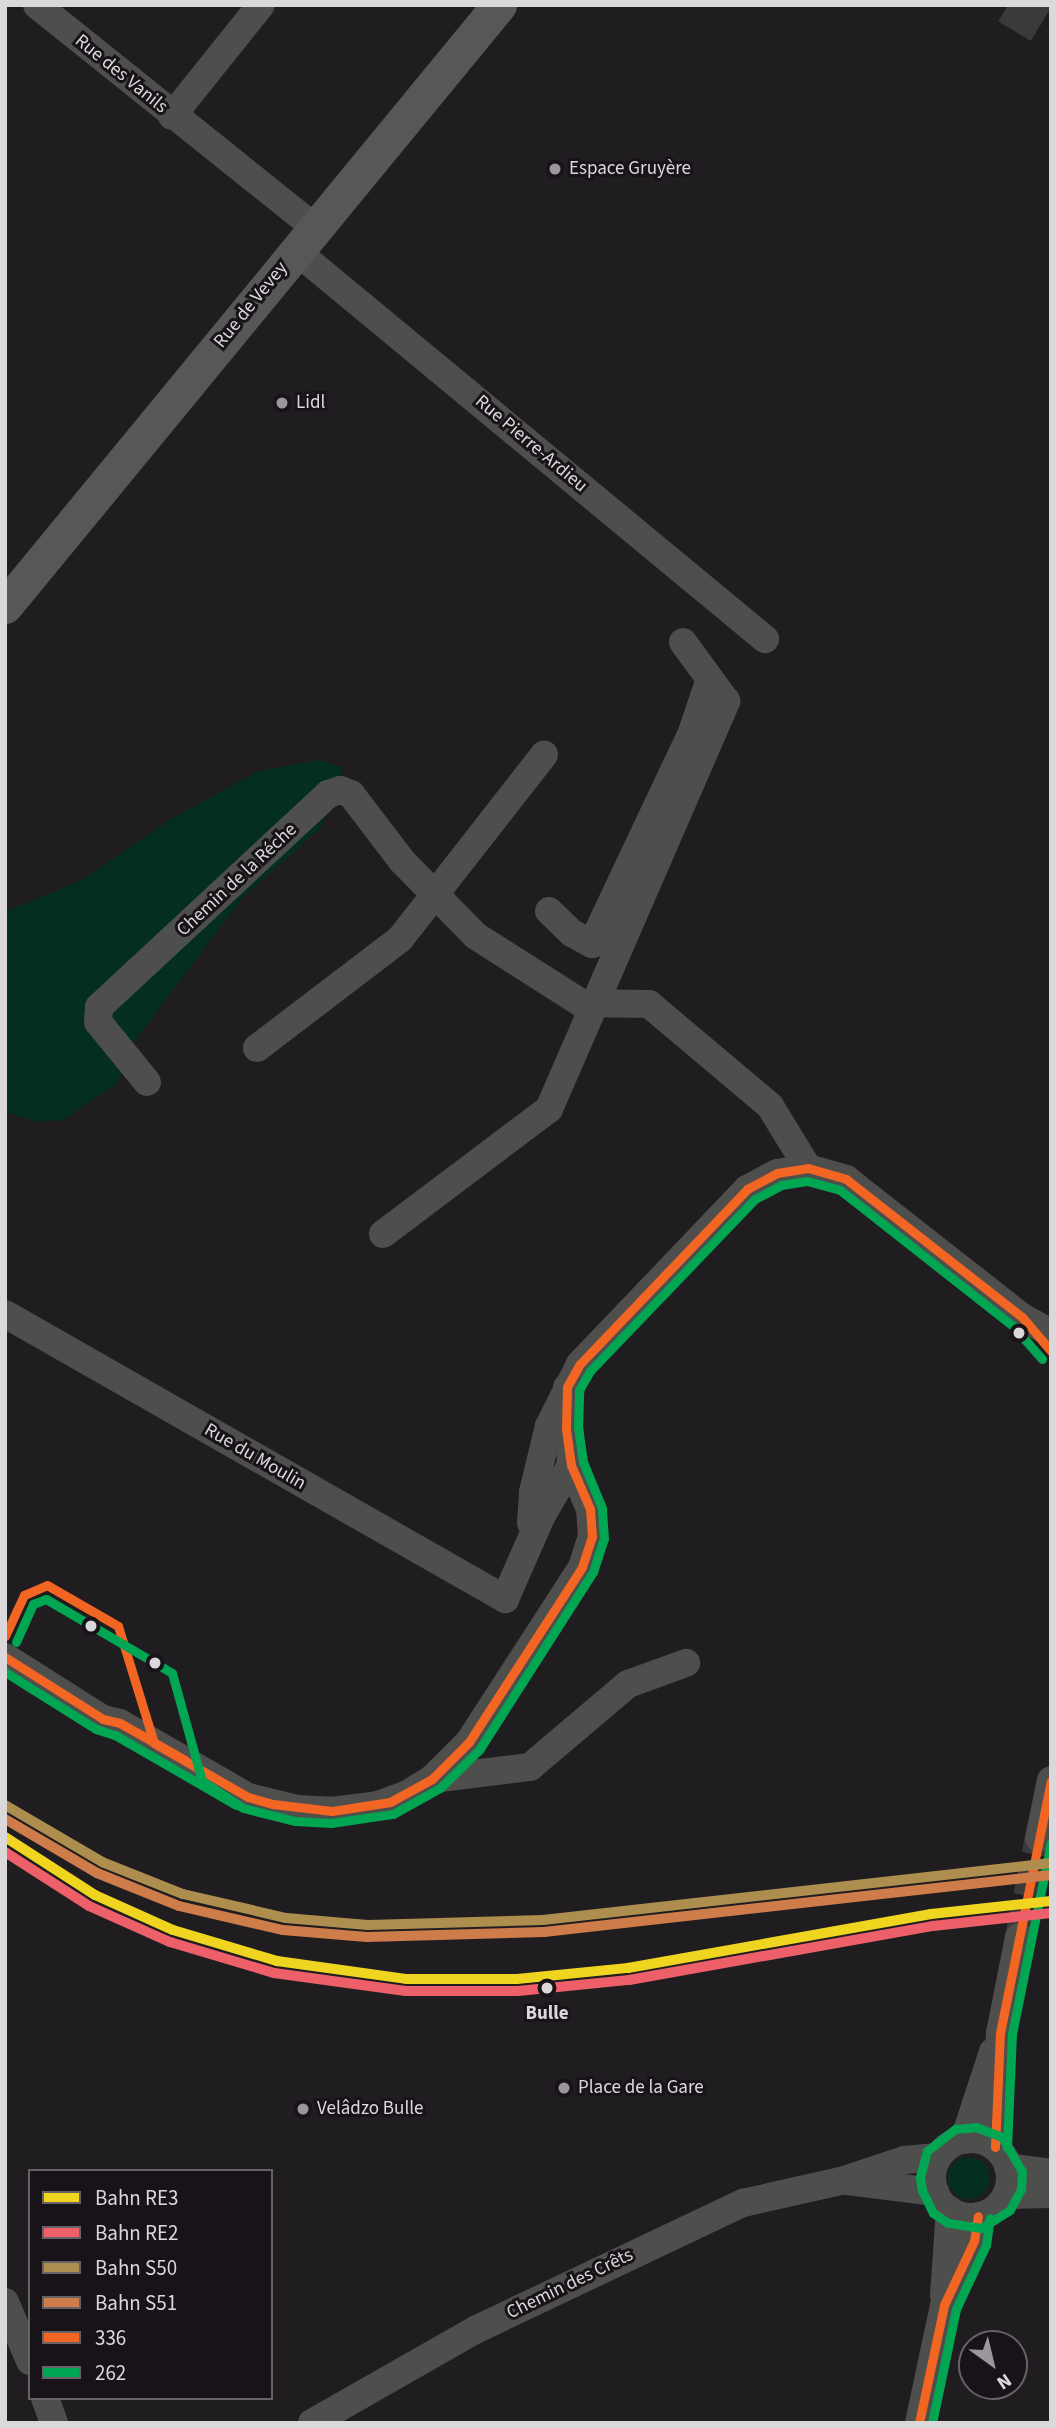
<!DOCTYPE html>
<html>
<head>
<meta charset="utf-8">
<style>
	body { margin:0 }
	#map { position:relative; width:1056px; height:2428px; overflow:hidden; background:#201d21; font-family:"Source Sans 3",sans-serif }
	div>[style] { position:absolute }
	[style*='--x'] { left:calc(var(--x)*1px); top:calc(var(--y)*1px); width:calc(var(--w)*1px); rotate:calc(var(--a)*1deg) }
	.green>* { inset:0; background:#042f1f }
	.round { border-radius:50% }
	.minor-tunnel>* { height:28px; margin-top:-14px; transform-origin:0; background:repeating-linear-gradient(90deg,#3c393d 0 28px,transparent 0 42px) }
	.highway-tunnel>* { height:38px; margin-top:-19px; transform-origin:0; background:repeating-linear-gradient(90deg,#3c393d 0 38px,transparent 0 57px) }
	.minor>* { height:28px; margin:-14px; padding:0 14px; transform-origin:14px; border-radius:14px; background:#4e4e4d }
	.minor>.ring { margin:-14px; padding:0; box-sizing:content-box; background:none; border:28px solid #4e4e4d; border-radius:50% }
	.major>* { height:35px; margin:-17.5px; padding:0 17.5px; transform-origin:17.5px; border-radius:17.5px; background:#565757 }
	.bus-1>* { height:9px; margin:-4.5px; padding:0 4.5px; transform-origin:4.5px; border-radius:4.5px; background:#f26522 }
	.bus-2>* { height:9px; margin:-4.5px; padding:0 4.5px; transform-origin:4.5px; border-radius:4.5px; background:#00a651 }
	.rail-1>* { height:10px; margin:-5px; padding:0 5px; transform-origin:5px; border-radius:5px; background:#efd51f }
	.rail-2>* { height:10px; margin:-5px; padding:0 5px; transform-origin:5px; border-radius:5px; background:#ed6069 }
	.rail-3>* { height:10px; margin:-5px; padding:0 5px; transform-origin:5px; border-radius:5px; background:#ae8e4f }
	.rail-4>* { height:10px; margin:-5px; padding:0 5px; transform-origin:5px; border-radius:5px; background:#cf7c4b }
	.dots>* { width:19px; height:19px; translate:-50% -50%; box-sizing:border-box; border:4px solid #181318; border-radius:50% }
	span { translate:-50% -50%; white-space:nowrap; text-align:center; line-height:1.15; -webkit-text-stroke:6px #181318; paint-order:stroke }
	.street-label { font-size:19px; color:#dbd8db }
	.poi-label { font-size:19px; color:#dbd8db }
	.left { translate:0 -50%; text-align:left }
	.stop-label { font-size:19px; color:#dbd8db; font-weight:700 }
	.frame { position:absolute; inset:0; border:7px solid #dbd8db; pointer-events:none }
	.legend { position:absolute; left:28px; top:2169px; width:245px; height:231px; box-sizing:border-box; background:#181318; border:2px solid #666266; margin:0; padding:9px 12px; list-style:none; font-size:21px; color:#dbd8db }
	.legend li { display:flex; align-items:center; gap:14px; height:35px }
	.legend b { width:35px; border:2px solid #666266 }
	.north { position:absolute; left:958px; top:2330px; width:70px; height:70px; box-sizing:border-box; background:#181318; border:2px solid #666266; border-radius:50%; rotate:146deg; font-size:19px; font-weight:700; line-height:28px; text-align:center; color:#dbd8db }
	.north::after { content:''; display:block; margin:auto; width:24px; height:32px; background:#9a979a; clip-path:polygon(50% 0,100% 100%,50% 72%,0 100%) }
</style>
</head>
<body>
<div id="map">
	<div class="green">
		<i style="clip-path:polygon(318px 760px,341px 767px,340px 790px,320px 828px,243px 897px,131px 1046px,118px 1083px,63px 1120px,39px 1122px,5px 1112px,5px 912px,82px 880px,168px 821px,256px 772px)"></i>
		<i class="round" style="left:948px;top:2157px;width:42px;height:42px"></i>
	</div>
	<div class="minor-tunnel">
		<i style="--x:1019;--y:1937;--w:101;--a:-78.6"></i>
	</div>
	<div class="highway-tunnel">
		<i style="--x:1008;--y:5;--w:50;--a:31.2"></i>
	</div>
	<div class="minor">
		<i style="--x:37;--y:5;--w:356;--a:38.7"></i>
		<i style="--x:172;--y:116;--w:142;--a:-51.3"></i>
		<i style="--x:296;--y:251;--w:609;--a:39.6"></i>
		<i style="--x:549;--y:911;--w:32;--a:44"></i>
		<i style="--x:572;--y:933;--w:23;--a:29"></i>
		<i style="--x:592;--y:944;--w:231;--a:-64.7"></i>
		<i style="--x:691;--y:735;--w:59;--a:-71.3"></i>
		<i style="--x:257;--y:1048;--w:180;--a:-37.3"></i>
		<i style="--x:400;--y:939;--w:234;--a:-52"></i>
		<i style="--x:147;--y:1082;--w:77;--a:-129.2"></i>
		<i style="--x:98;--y:1022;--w:15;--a:-86"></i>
		<i style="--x:99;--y:1007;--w:313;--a:-42.9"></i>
		<i style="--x:328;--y:794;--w:13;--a:-18"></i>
		<i style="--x:340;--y:790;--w:12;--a:20"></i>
		<i style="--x:351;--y:794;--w:84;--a:52.7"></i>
		<i style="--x:402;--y:861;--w:105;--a:45.4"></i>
		<i style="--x:476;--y:936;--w:125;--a:32.5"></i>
		<i style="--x:581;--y:1003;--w:68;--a:0.8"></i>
		<i style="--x:649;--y:1004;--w:158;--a:40.1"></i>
		<i style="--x:770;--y:1106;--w:73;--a:58.5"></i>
		<i style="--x:808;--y:1168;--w:40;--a:16"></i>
		<i style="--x:846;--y:1179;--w:224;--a:38.1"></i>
		<i style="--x:1022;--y:1317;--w:33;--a:29"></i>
		<i style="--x:383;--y:1234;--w:208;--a:-37"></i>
		<i style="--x:549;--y:1109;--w:445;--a:-66.5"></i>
		<i style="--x:726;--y:701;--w:73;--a:-126.1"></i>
		<i style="--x:5;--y:1314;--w:576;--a:29.68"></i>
		<i style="--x:505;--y:1599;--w:90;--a:-66.3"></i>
		<i style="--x:541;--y:1517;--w:60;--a:-60"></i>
		<i style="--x:531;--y:1523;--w:31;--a:-86"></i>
		<i style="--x:533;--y:1492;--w:68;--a:-76.4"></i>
		<i style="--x:549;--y:1426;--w:69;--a:-63.4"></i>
		<i style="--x:580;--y:1364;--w:242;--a:-46.3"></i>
		<i style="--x:747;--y:1189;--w:34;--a:-28"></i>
		<i style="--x:777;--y:1173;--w:31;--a:-9"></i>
		<i style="--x:5;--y:1657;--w:116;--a:32.3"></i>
		<i style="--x:103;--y:1719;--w:17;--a:13"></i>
		<i style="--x:120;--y:1723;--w:148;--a:30"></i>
		<i style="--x:248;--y:1797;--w:50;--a:13.8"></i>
		<i style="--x:297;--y:1809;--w:35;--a:3"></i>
		<i style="--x:332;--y:1811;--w:46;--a:-7.4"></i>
		<i style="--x:378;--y:1805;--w:30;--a:-20"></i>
		<i style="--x:406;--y:1795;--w:31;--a:-32"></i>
		<i style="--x:432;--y:1779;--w:52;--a:-45"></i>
		<i style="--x:469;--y:1742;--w:208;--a:-57.1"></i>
		<i style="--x:582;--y:1567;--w:32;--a:-72"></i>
		<i style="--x:592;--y:1537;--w:28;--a:-94"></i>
		<i style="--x:590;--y:1509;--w:48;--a:-113.4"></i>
		<i style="--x:571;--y:1465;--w:78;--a:-92.9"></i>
		<i style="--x:432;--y:1779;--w:99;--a:-7"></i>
		<i style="--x:530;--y:1767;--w:128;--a:-40.3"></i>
		<i style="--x:628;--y:1684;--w:62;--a:-19.9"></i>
		<i style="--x:1039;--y:1838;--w:59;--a:-78.3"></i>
		<i class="ring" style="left:932px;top:2139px;width:50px;height:50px"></i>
		<i style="--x:964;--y:2140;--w:93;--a:-71.8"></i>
		<i style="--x:995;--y:2147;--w:114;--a:-87.5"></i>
		<i style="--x:1000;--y:2033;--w:98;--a:-78.8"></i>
		<i style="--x:1008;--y:2167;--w:43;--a:7.9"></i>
		<i style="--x:848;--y:2181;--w:88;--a:7.2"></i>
		<i style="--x:1006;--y:2195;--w:45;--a:-1.3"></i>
		<i style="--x:944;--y:2295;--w:85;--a:-86"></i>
		<i style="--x:5;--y:2302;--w:64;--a:67"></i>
		<i style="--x:45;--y:2398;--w:27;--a:70"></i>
		<i style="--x:312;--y:2423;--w:188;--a:-29.7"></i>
		<i style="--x:475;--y:2330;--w:297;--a:-25.4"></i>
		<i style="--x:743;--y:2203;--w:100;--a:-12.7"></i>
		<i style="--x:841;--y:2181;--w:66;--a:-18.4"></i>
		<i style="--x:904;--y:2160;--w:34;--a:-5"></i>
		<i style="--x:919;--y:2423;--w:121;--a:-78"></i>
		<i style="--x:944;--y:2305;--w:71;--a:-64.9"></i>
		<i style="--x:974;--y:2241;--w:25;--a:-81"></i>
	</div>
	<div class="major">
		<i style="--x:5;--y:606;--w:778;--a:-50.58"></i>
	</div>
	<div class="bus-1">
		<i style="--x:5;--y:1636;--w:45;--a:-65.1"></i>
		<i style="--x:24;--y:1595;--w:25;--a:-23"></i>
		<i style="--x:47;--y:1585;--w:82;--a:30"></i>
		<i style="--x:118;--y:1626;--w:122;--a:72.9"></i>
		<i style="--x:154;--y:1743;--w:108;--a:29.9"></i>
		<i style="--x:248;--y:1797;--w:26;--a:16"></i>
		<i style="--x:273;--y:1804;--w:59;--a:6.8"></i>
		<i style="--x:332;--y:1811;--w:59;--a:-8.8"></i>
		<i style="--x:390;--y:1802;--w:48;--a:-28.7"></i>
		<i style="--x:432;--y:1779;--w:52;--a:-45"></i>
		<i style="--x:469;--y:1742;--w:208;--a:-57.1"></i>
		<i style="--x:582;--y:1567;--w:32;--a:-72"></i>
		<i style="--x:592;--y:1537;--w:28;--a:-94"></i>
		<i style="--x:590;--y:1509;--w:48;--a:-113.4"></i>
		<i style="--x:571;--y:1465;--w:37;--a:-98"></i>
		<i style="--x:566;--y:1428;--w:41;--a:-88.6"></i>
		<i style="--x:567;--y:1387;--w:26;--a:-61"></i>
		<i style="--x:580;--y:1364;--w:242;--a:-46.3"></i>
		<i style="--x:747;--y:1189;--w:34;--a:-28"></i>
		<i style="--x:777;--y:1173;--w:31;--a:-9"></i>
		<i style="--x:808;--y:1168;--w:40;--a:16"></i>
		<i style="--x:846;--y:1179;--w:224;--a:38.1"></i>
		<i style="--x:1022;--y:1317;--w:45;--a:49.5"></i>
		<i style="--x:5;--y:1657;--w:116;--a:32.3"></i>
		<i style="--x:103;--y:1719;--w:17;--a:13"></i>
		<i style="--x:120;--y:1723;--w:75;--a:29.6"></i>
		<i style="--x:995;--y:2147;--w:114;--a:-87.5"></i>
		<i style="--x:1000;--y:2033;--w:257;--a:-78.6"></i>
		<i style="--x:919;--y:2423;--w:121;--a:-78"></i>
		<i style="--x:944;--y:2305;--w:71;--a:-64.9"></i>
		<i style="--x:974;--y:2241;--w:25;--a:-81"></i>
	</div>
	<div class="bus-2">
		<i style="--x:16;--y:1642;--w:42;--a:-65.9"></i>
		<i style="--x:33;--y:1604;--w:14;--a:-21"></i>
		<i style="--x:46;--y:1599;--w:146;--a:30.4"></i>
		<i style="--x:172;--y:1673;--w:112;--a:74.5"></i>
		<i style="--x:202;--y:1781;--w:49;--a:33.4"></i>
		<i style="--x:243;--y:1808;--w:54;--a:14"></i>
		<i style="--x:295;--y:1821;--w:36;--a:3"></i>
		<i style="--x:331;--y:1823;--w:63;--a:-8.3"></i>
		<i style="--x:393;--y:1814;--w:54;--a:-29"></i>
		<i style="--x:440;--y:1788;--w:54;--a:-44.3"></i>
		<i style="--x:479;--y:1750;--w:211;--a:-57.4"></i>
		<i style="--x:593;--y:1572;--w:35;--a:-72"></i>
		<i style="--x:604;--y:1539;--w:31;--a:-94"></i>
		<i style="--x:602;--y:1508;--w:50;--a:-112.4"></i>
		<i style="--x:583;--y:1462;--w:35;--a:-98"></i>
		<i style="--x:578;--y:1427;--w:37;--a:-88"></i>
		<i style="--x:579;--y:1390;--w:22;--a:-60"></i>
		<i style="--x:590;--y:1371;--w:238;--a:-46.2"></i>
		<i style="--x:755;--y:1199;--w:30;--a:-28"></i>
		<i style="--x:781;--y:1185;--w:26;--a:-9"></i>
		<i style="--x:807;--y:1181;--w:34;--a:15"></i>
		<i style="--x:840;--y:1190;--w:220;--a:38.2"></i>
		<i style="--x:1013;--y:1326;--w:44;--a:48.7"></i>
		<i style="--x:5;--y:1672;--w:107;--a:32.1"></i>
		<i style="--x:96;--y:1729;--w:20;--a:18"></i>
		<i style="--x:115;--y:1735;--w:140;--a:30"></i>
		<i style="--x:1007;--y:2148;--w:114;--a:-87.5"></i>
		<i style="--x:1012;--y:2034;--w:195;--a:-78.5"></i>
		<i style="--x:981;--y:2228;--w:33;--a:-171"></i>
		<i style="--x:948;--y:2223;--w:18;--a:-146"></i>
		<i style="--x:933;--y:2213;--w:25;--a:-116"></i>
		<i style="--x:922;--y:2190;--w:13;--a:-99"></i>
		<i style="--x:920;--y:2177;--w:27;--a:-75"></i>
		<i style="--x:927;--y:2151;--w:36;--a:-38"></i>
		<i style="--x:955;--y:2129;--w:21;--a:-5"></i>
		<i style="--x:976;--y:2127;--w:28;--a:21"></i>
		<i style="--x:1002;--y:2137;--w:39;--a:60"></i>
		<i style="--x:1022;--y:2171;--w:18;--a:93"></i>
		<i style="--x:1021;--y:2189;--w:24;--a:118"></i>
		<i style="--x:1010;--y:2210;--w:34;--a:148"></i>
		<i style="--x:932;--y:2423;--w:116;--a:-78.1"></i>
		<i style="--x:956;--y:2309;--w:71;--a:-64.9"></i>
		<i style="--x:986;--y:2245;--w:27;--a:-82"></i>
	</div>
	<div class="rail-1">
		<i style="--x:5;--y:1837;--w:107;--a:32.8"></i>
		<i style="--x:95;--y:1895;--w:85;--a:24.2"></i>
		<i style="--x:173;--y:1930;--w:109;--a:16.6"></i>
		<i style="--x:277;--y:1961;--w:130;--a:7.9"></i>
		<i style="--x:406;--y:1979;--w:111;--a:0"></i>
		<i style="--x:517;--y:1979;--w:112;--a:-5.7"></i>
		<i style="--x:628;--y:1968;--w:308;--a:-10.1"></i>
		<i style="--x:931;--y:1914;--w:121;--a:-6.2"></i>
	</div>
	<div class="rail-2">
		<i style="--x:5;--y:1852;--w:100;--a:32.7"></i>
		<i style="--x:89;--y:1906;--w:89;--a:24"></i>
		<i style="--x:170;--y:1942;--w:109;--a:16.6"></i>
		<i style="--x:274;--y:1973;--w:133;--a:7.8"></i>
		<i style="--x:406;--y:1991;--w:112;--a:0"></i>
		<i style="--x:518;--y:1991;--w:112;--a:-5.7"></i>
		<i style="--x:629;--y:1980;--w:309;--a:-10.1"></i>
		<i style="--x:933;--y:1926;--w:119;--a:-6.3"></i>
	</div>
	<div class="rail-3">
		<i style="--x:5;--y:1805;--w:113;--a:30.4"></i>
		<i style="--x:102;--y:1862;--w:87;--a:21.6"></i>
		<i style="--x:183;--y:1894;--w:106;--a:13.1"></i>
		<i style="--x:286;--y:1918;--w:82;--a:4.9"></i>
		<i style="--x:368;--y:1925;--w:175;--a:-1.6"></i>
		<i style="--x:543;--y:1920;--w:511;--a:-6.4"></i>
	</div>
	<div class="rail-4">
		<i style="--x:5;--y:1819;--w:107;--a:30.4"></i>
		<i style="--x:97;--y:1873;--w:88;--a:21.9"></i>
		<i style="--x:179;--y:1906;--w:107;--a:13"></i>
		<i style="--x:283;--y:1930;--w:84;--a:4.8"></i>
		<i style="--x:367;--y:1937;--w:177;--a:-1.6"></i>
		<i style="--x:544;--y:1932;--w:510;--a:-6.41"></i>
	</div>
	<div class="dots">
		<i style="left:555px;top:169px;background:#9a979a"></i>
		<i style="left:282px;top:403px;background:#9a979a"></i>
		<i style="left:1019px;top:1333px;background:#dbd8db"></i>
		<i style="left:91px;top:1626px;background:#dbd8db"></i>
		<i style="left:155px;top:1663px;background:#dbd8db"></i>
		<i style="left:547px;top:1988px;background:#dbd8db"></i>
		<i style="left:564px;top:2088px;background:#9a979a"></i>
		<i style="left:303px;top:2109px;background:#9a979a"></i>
	</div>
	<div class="street-label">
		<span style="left:121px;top:74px;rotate:39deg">Rue des Vanils</span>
		<span style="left:251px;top:305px;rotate:-51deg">Rue de Vevey</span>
		<span style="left:531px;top:444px;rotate:40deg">Rue Pierre-Ardieu</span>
		<span style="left:237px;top:880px;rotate:-43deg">Chemin de la Réche</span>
		<span style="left:255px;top:1457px;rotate:30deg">Rue du Moulin</span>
		<span style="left:570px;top:2284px;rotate:-26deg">Chemin des Crêts</span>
	</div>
	<div class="poi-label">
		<span class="left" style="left:569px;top:169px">Espace Gruyère</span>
		<span class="left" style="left:296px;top:403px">Lidl</span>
		<span class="left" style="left:578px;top:2088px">Place de la Gare</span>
		<span class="left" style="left:317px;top:2109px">Velâdzo Bulle</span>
	</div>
	<div class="stop-label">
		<span style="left:547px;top:2014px">Bulle</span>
	</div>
	<div class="frame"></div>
	<ul class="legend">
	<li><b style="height:9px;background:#efd51f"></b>Bahn RE3</li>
	<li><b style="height:9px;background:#ed6069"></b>Bahn RE2</li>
	<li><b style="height:9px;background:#ae8e4f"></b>Bahn S50</li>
	<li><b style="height:9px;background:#cf7c4b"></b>Bahn S51</li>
	<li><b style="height:9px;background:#f26522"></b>336</li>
	<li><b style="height:9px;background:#00a651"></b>262</li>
	</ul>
	<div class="north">N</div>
</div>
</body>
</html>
